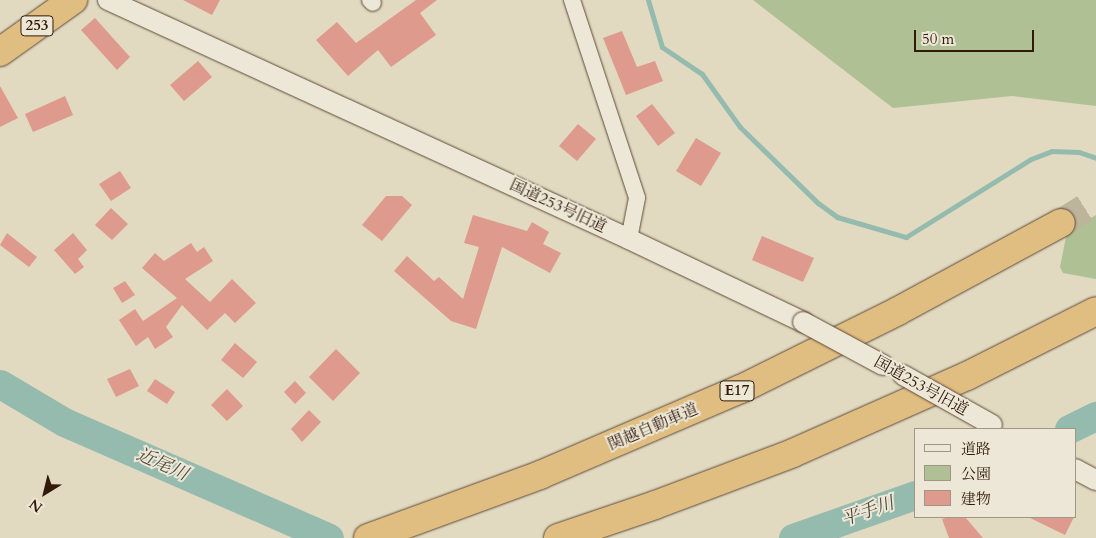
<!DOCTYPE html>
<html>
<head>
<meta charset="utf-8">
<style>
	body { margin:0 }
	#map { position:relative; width:1096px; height:538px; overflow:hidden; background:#e1dac0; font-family:Cardo,"Noto Serif JP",serif }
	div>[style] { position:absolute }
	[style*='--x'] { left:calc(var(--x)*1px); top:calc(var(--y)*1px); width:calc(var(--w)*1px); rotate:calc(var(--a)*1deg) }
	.green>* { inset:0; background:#afc095 }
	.stream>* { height:5px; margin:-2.5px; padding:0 2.5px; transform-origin:2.5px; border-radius:2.5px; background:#95bbaf }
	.river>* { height:29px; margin:-14.5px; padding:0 14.5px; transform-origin:14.5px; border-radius:14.5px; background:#95bbaf }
	.building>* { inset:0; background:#de9a8c }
	.motorway-tunnel>* { height:28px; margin-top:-14px; transform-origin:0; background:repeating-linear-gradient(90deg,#beb39b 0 28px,transparent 0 42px) }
	.roads { filter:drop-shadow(0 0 1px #5e4937) drop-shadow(0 0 1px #5e4937) }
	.minor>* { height:16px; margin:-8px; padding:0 8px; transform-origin:8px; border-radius:8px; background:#ece7d6 }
	.tertiary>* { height:20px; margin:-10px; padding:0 10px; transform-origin:10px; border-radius:10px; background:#ece7d6 }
	.trunk>* { height:28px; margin:-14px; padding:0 14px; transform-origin:14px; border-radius:14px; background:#e0bd80 }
	.motorway>* { height:28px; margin:-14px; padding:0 14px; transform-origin:14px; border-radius:14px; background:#e0bd80 }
	.bridges { filter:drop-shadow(0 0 1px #5e4937) drop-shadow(0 0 1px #5e4937) }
	.tertiary-bridge>* { height:20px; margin:-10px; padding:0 10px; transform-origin:10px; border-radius:10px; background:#ece7d6 }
	span { translate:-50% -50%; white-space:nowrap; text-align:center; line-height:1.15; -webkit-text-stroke:4px #ece7d6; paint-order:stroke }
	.shield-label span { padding:1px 4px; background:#ece7d6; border:1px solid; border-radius:4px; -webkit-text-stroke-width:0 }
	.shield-label { font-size:15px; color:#331909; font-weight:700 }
	.street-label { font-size:16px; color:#331909 }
	.water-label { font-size:18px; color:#504a3b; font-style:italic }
	.legend { position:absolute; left:914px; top:428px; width:162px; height:90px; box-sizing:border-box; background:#ece7d6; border:1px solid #a29584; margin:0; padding:6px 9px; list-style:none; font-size:15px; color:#331909 }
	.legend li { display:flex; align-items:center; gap:10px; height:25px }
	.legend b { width:25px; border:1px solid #a29584 }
	.north { position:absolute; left:20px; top:468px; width:50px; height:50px; -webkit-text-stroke:4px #ece7d6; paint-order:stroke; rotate:216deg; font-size:14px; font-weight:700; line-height:20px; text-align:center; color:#331909 }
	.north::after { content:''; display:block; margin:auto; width:18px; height:22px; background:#331909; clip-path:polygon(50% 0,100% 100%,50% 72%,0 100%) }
	.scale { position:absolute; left:914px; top:30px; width:120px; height:22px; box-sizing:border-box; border:2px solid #331909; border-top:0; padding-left:6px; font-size:15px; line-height:18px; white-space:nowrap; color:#331909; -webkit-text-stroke:4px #ece7d6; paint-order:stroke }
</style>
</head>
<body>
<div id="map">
	<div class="green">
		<i style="clip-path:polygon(753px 0,1096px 0,1096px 106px,1012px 96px,893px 108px)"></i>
		<i style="clip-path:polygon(1096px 215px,1096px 279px,1063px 273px,1060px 267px,1067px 232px)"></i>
	</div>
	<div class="stream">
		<i style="--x:648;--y:0;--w:49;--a:73.4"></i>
		<i style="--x:662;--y:47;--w:48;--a:34"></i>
		<i style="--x:702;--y:74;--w:65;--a:54.4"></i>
		<i style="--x:740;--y:127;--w:109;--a:44.3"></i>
		<i style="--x:818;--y:203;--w:24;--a:36"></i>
		<i style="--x:837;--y:217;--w:72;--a:16.2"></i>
		<i style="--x:906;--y:237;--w:147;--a:-32"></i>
		<i style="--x:1031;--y:159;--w:22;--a:-21"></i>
		<i style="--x:1052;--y:151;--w:27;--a:2"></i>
		<i style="--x:1079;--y:152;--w:18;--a:19"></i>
	</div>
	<div class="river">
		<i style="--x:0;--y:384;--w:74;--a:30.7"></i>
		<i style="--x:64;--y:422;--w:289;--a:23.6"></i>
		<i style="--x:1069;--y:429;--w:30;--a:-26"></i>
		<i style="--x:793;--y:538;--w:129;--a:-19.4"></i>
	</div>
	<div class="building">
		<i style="clip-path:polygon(183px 0,220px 0,212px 15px)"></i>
		<i style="clip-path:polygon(416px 0,437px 0,420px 13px,436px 35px,391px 67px,378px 50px,348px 76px,316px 40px,337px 22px,356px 43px)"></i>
		<i style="clip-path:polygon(95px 18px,130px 57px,117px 70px,81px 30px)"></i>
		<i style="clip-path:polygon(622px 31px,637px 67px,655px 61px,663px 81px,626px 95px,603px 38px)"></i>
		<i style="clip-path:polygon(198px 61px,212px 77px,184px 101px,170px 85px)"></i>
		<i style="clip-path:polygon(0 86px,18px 118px,0 127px)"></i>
		<i style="clip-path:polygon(65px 96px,73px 115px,33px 132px,25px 114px)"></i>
		<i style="clip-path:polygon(652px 104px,675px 133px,658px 146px,636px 116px)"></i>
		<i style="clip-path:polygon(578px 124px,596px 139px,577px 161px,559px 146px)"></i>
		<i style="clip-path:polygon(696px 138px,721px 153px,701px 186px,676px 171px)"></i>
		<i style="clip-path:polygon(120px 171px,131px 188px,111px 201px,99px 184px)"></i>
		<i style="clip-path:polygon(386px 196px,402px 196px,412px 205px,382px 241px,362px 225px)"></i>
		<i style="clip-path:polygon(111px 208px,128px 224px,112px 240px,95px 225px)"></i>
		<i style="clip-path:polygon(473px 215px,527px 231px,532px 222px,549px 232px,543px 244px,561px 253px,550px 273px,502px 247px,476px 329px,451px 321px,394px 271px,407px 256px,434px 281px,439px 277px,463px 299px,479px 247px,464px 243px)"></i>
		<i style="clip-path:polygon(7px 233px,37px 257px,29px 267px,0 245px)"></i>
		<i style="clip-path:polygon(73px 233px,87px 250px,78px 259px,84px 267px,75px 274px,54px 250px)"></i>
		<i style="clip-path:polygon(762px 236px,814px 258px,803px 282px,752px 260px)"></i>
		<i style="clip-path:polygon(191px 243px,197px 252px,204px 247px,213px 261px,185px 279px,210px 302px,232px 279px,256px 303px,235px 323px,225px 313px,207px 330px,182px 305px,166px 327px,173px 337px,155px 349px,148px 337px,136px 346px,119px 320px,135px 309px,143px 321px,177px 298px,142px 268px,155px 253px,164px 261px)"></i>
		<i style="clip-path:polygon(125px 281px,135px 295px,122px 303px,113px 288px)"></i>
		<i style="clip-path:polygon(235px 343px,257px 362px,243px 378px,221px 360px)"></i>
		<i style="clip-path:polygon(336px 349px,360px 373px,333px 401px,309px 377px)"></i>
		<i style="clip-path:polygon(130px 369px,139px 386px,116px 397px,107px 379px)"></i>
		<i style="clip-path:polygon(155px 379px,175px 392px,167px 404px,147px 391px)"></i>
		<i style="clip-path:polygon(295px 381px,306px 393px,295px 404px,284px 392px)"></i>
		<i style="clip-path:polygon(227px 389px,243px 406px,227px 421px,211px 405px)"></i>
		<i style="clip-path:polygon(309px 410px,321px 422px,302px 442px,291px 429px)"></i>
		<i style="clip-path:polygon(949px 517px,965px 517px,983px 538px,949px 538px,942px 519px)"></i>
		<i style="clip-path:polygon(1028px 517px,1074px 517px,1065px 535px)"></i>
	</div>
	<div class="motorway-tunnel">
		<i style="--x:1061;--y:223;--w:41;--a:-32.2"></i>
	</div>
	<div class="roads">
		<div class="minor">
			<i style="--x:370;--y:0;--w:4;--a:45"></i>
			<i style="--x:572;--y:0;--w:208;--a:71.8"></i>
			<i style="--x:637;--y:198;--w:42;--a:101"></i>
		</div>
		<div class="tertiary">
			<i style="--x:108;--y:0;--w:573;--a:24.64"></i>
			<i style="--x:629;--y:239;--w:193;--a:25.5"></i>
			<i style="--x:1075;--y:469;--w:24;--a:28"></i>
		</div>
		<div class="trunk">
			<i style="--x:0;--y:52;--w:90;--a:-35.5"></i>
		</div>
		<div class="motorway">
			<i style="--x:368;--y:538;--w:183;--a:-20.1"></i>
			<i style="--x:540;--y:475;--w:219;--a:-23.2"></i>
			<i style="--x:741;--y:389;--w:175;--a:-26.4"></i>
			<i style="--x:898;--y:311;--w:185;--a:-28.4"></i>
			<i style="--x:558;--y:538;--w:102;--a:-18.8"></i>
			<i style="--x:655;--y:505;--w:147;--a:-20.6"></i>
			<i style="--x:793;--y:453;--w:190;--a:-23.9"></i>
			<i style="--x:967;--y:376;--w:144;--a:-26.7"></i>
		</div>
	</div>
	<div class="bridges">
		<div class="tertiary-bridge">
			<i style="--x:803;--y:322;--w:91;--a:28.3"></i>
			<i style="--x:903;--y:375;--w:102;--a:29.3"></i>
		</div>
	</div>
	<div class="shield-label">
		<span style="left:37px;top:26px">253</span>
		<span style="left:737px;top:391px">E17</span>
	</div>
	<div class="street-label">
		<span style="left:558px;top:206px;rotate:25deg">国道253号旧道</span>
		<span style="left:921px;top:386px;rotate:29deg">国道253号旧道</span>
		<span style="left:653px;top:427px;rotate:-23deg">関越自動車道</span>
	</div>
	<div class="water-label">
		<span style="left:162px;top:465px;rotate:24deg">近尾川</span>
		<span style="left:868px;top:512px;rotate:-19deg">平手川</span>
	</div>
	<ul class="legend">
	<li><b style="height:6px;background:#ece7d6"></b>道路</li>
	<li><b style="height:14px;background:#afc095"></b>公園</li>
	<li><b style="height:14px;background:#de9a8c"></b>建物</li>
	</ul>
	<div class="north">N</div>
	<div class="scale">50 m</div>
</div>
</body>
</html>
